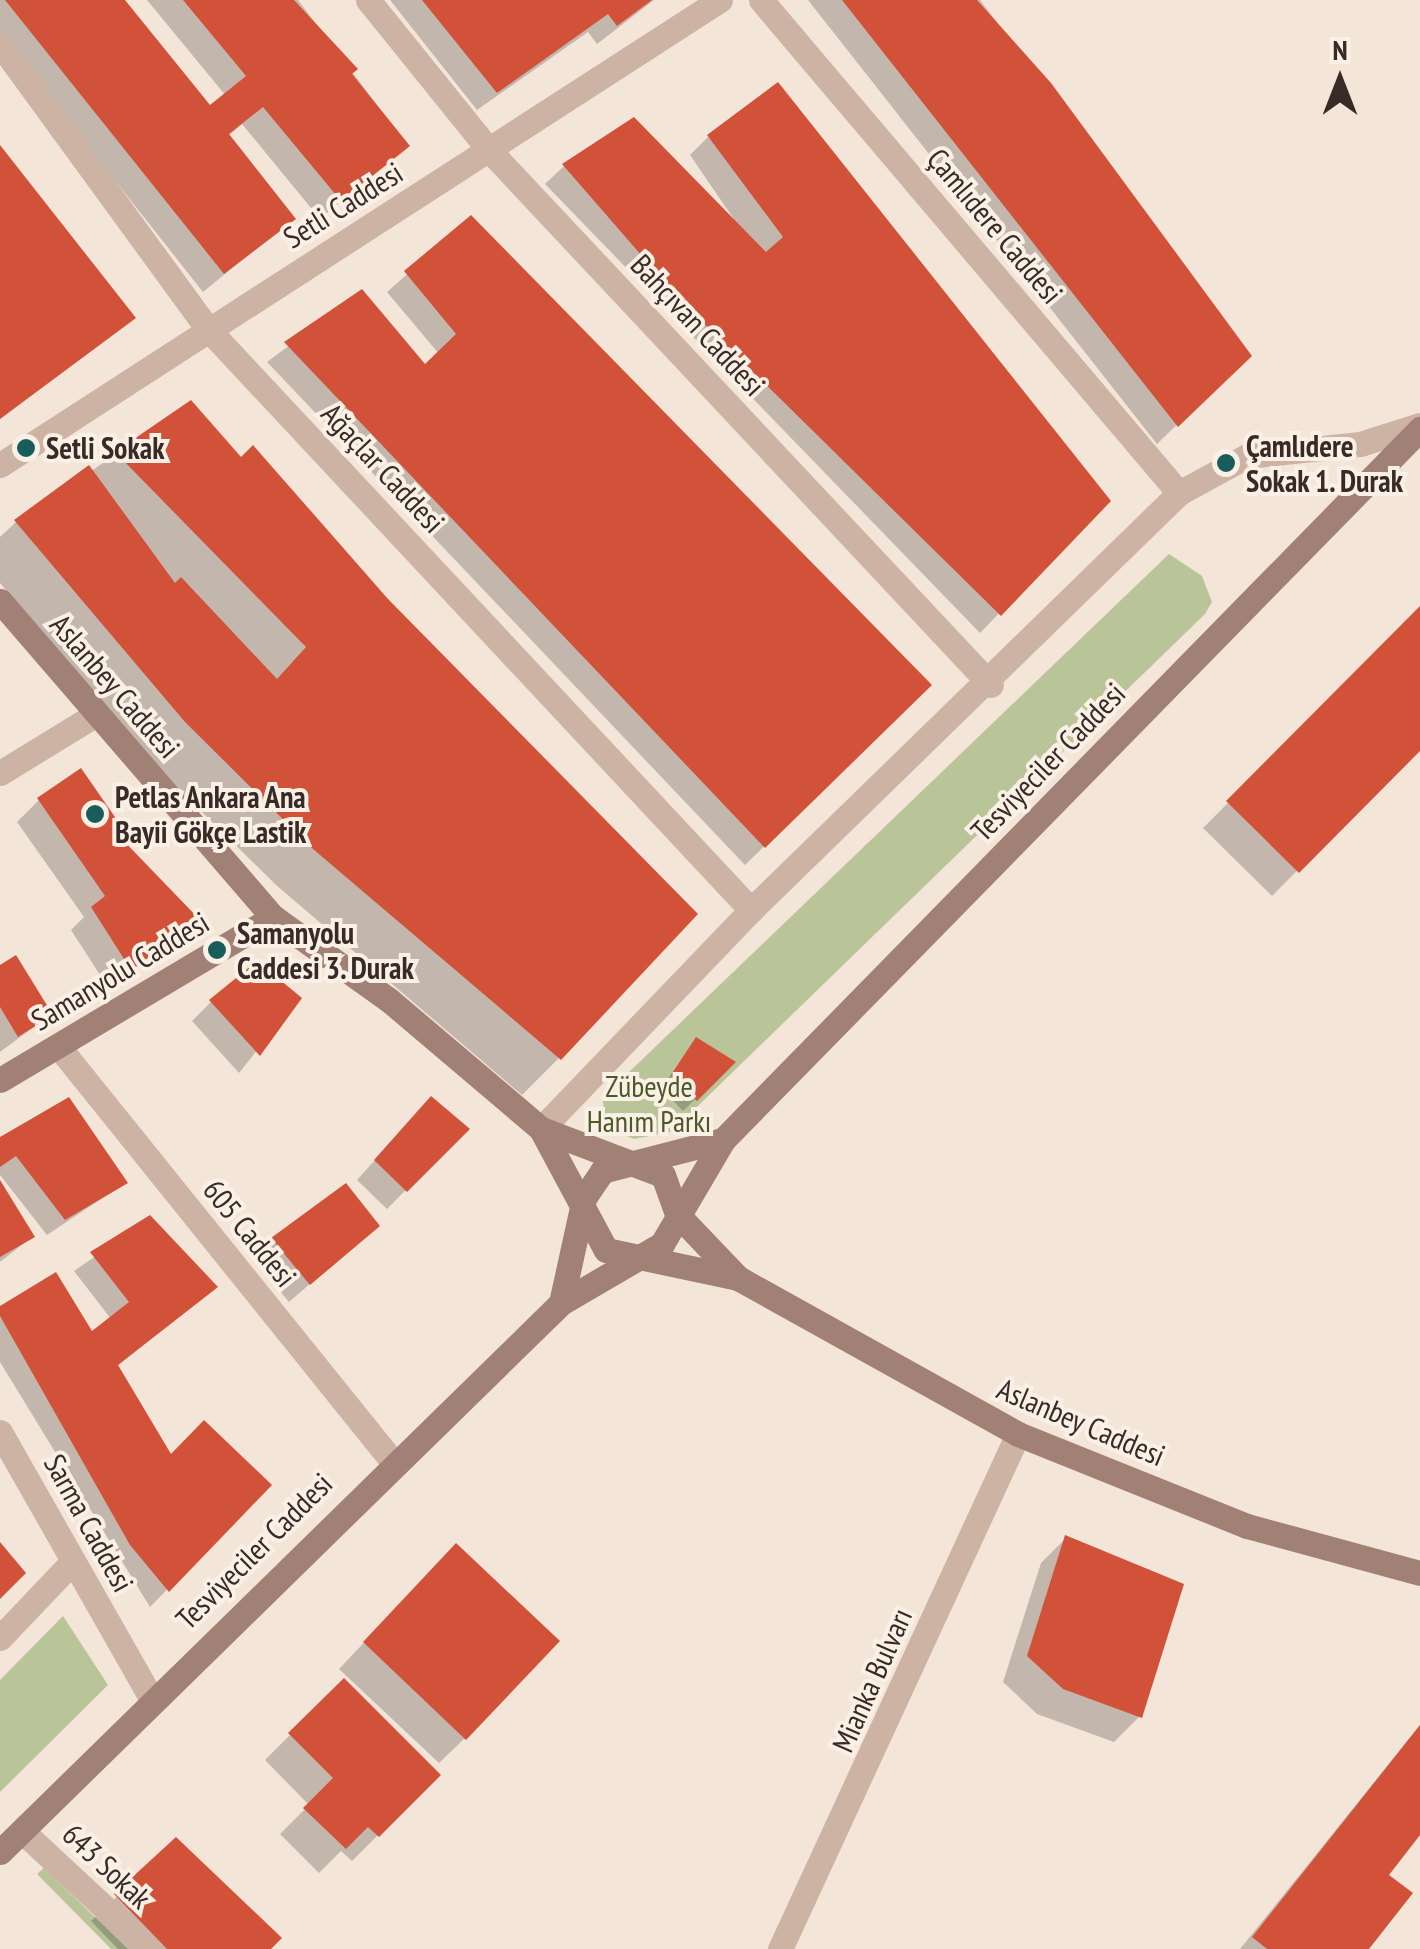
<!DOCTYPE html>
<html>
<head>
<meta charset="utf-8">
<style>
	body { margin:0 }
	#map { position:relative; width:1420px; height:1949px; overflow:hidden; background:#f4e5d9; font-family:"PT Sans Narrow",sans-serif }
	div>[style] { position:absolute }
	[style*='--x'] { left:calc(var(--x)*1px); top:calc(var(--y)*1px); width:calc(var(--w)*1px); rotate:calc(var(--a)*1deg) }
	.green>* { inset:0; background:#b9c498 }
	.shadow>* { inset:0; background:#0003 }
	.building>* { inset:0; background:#d25139 }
	.street>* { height:25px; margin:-12.5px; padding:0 12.5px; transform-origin:12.5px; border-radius:12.5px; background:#cdb3a4 }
	.secondary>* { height:25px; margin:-12.5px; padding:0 12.5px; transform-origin:12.5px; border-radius:12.5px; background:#a18175 }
	.dots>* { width:28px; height:28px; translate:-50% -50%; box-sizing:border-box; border:5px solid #fbf0e6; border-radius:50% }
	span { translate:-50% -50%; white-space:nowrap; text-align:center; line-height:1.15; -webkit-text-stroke:8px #fbf0e6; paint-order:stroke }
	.street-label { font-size:30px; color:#382a26 }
	.poi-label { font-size:30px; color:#382a26; font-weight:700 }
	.left { translate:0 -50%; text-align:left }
	.park-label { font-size:30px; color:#4b5928 }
	.north { position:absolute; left:1290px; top:30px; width:100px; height:100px; -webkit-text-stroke:8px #fbf0e6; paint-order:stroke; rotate:0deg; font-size:28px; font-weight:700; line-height:40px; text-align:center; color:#382a26 }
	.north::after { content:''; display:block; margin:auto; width:35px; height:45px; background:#382a26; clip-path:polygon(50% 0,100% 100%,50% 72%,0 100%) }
</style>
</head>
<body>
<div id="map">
	<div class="green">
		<i style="clip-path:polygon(1169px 554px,1202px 576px,1212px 602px,1205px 614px,671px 1132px,634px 1139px,608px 1128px,602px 1098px)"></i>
		<i style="clip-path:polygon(63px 1616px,108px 1685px,0 1792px,0 1680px)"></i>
		<i style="clip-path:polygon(44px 1868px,128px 1949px,111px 1949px,37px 1874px)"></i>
	</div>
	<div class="shadow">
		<i style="clip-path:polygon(0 0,122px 0,210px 109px,226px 96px,147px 0,298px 0,407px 145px,320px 219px,242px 124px,228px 136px,292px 219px,203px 292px,0 35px)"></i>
		<i style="clip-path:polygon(390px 0,654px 0,597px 44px,588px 32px,477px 110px)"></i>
		<i style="clip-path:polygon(808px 0,980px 0,1249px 355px,1157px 444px)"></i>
		<i style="clip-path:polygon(708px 137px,1108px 501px,980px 633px,545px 184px,564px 166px,742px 231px,690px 155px)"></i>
		<i style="clip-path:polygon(0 149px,133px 318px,0 419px)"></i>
		<i style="clip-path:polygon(471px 218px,929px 685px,745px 865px,267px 362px,361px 292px,425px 367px,439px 354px,387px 292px)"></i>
		<i style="clip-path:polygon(190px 404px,559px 1058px,522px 1095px,276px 885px,148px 759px,0 583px,0 537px,16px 522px)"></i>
		<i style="clip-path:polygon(1420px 610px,1420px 747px,1272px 896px,1203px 828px)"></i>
		<i style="clip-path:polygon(39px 800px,118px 838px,196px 920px,109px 989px,71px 930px,84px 917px,17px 822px)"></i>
		<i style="clip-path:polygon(0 968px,50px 1015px,0 1052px)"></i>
		<i style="clip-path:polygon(298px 998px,239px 1073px,192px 1021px,211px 1002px)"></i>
		<i style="clip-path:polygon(696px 1041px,733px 1062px,683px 1111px,661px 1088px)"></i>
		<i style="clip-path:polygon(412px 1119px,466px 1129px,387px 1209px,357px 1180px)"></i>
		<i style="clip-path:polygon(0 1139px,125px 1183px,47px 1235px,0 1175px)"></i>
		<i style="clip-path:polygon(0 1185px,32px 1237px,0 1262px)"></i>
		<i style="clip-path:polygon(345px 1187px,377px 1226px,289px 1302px,253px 1259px)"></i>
		<i style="clip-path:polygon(150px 1219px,214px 1287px,116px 1367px,170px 1458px,269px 1485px,150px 1607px,0 1362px,0 1309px,92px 1334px,111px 1319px,74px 1271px)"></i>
		<i style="clip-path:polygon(1066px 1538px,1140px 1716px,1114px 1742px,1037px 1714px,1003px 1682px,1041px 1563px)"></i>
		<i style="clip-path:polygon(431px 1572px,465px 1738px,439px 1763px,339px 1669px)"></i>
		<i style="clip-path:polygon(344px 1681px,438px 1775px,352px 1861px,341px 1851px,319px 1873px,280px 1834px,309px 1805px,265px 1760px)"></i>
		<i style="clip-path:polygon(1420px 1725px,1420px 1831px,1385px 1876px,1366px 1949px,1240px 1949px)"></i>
		<i style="clip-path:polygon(176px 1841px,268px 1949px,118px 1949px,91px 1921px)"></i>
	</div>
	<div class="building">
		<i style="clip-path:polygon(5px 0,125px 0,210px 105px,246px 76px,183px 0,294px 0,358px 69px,352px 74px,410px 146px,341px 201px,263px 107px,229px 134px,296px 219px,224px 274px)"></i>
		<i style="clip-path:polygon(422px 0,652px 0,617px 26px,608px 14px,497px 93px)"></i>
		<i style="clip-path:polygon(842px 0,977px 0,1051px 83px,1252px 356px,1178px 427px)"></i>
		<i style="clip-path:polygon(778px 82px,1111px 501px,1001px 616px,682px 302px,562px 164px,634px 117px,766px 252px,783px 237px,707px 135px)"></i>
		<i style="clip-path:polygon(0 145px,136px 318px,0 419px)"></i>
		<i style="clip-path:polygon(471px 215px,932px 685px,765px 848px,284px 342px,362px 289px,425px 364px,456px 334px,404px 271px)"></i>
		<i style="clip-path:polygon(191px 400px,241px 457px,253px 445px,388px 599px,698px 914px,561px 1060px,313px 849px,185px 722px,14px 520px,89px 465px,175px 583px,181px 577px,277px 679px,306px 647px,115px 452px)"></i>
		<i style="clip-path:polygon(1420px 606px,1420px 751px,1299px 873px,1226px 801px)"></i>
		<i style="clip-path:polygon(81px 768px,126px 833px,120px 837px,200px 920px,131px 970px,91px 907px,105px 896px,37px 798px)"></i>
		<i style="clip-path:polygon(16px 955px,53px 1015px,18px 1037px,0 1007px,0 965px)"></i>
		<i style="clip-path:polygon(257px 961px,302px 998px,260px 1056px,209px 1000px)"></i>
		<i style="clip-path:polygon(696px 1037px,736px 1062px,697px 1101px,671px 1075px)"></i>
		<i style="clip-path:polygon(431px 1096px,470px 1129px,407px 1192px,374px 1160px)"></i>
		<i style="clip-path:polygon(69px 1097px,128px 1183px,65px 1220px,16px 1156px,0 1167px,0 1137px)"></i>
		<i style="clip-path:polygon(0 1180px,35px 1237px,0 1257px)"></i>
		<i style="clip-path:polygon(346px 1183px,380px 1226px,310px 1285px,271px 1238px)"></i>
		<i style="clip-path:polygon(150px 1215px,218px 1287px,118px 1365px,171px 1454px,204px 1420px,272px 1485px,169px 1592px,130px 1545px,0 1316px,0 1306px,56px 1272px,92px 1331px,129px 1302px,90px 1252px)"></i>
		<i style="clip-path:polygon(1065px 1535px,1184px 1584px,1142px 1718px,1063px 1689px,1027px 1656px)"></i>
		<i style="clip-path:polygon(0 1542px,26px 1573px,0 1599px)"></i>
		<i style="clip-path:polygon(456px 1543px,560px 1641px,466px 1740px,363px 1642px)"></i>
		<i style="clip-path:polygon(344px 1678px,441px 1775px,379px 1837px,368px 1827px,346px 1849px,303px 1808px,333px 1778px,288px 1733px)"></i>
		<i style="clip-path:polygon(1420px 1725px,1420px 1835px,1389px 1875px,1413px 1893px,1369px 1949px,1267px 1949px,1252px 1937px)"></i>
		<i style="clip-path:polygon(176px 1837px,282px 1938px,271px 1949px,167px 1949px,114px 1894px)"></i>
	</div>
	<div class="street">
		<i style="--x:368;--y:0;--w:194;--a:51.1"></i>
		<i style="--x:490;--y:151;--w:732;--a:46.83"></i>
		<i style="--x:761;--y:0;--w:646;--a:49.71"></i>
		<i style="--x:0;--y:44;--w:351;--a:53.9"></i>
		<i style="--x:207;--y:328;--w:797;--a:46.93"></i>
		<i style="--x:0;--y:465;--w:857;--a:-32.86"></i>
		<i style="--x:0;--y:773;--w:109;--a:-31.5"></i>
		<i style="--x:58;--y:1046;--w:533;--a:51.17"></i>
		<i style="--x:541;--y:1129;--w:303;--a:-46.2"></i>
		<i style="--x:751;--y:910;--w:598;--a:-44.25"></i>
		<i style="--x:1179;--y:493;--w:77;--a:-28.6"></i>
		<i style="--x:1247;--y:456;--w:114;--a:-6.1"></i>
		<i style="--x:1360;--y:444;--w:63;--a:-17.6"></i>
		<i style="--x:0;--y:1432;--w:306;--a:60.4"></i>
		<i style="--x:0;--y:1638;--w:105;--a:-46.5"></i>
		<i style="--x:22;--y:1831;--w:173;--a:42.9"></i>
		<i style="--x:780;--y:1949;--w:567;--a:-65.2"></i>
	</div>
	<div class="secondary">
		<i style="--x:0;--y:601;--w:418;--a:49.2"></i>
		<i style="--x:273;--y:917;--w:143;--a:35.6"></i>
		<i style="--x:389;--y:1000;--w:199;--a:40.3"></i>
		<i style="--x:541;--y:1129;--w:130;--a:20.7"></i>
		<i style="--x:663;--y:1175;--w:41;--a:70.3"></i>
		<i style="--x:677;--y:1214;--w:88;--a:46.4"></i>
		<i style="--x:738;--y:1278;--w:321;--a:29.1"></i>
		<i style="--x:1018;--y:1434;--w:247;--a:21.9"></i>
		<i style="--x:1247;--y:1526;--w:179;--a:15.2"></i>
		<i style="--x:0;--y:1080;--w:318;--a:-30.8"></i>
		<i style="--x:541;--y:1129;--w:137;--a:61.8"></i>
		<i style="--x:606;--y:1250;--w:135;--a:12"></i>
		<i style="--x:561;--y:1303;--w:107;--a:-77.6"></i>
		<i style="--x:584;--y:1198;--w:32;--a:-56"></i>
		<i style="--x:602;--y:1171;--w:125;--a:-14.4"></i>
		<i style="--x:0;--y:1852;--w:785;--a:-44.38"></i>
		<i style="--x:561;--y:1303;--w:117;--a:-30.3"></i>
		<i style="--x:662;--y:1244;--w:121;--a:-59.6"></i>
		<i style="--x:723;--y:1140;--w:996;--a:-45.57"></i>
	</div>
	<div class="dots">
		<i style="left:26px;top:448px;background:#185d5c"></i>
		<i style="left:1226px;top:463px;background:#185d5c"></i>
		<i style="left:95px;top:814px;background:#185d5c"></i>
		<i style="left:217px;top:950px;background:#185d5c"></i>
	</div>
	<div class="street-label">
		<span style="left:343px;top:205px;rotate:-32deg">Setli Caddesi</span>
		<span style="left:995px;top:226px;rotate:50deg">Çamlıdere Caddesi</span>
		<span style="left:698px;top:325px;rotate:47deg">Bahçıvan Caddesi</span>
		<span style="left:383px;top:468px;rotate:47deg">Ağaçlar Caddesi</span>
		<span style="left:115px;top:686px;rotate:49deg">Aslanbey Caddesi</span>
		<span style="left:1048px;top:762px;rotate:-46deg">Tesviyeciler Caddesi</span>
		<span style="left:120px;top:971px;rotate:-31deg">Samanyolu Caddesi</span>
		<span style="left:250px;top:1233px;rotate:51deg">605 Caddesi</span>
		<span style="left:1081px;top:1422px;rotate:23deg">Aslanbey Caddesi</span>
		<span style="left:89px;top:1523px;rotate:61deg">Sarma Caddesi</span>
		<span style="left:254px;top:1551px;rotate:-45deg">Tesviyeciler Caddesi</span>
		<span style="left:872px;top:1680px;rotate:-66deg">Mianka Bulvarı</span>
		<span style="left:107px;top:1866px;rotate:43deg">643 Sokak</span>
	</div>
	<div class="poi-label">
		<span class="left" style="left:1246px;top:463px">Çamlıdere<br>Sokak 1. Durak</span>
		<span class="left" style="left:46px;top:448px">Setli Sokak</span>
		<span class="left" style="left:115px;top:814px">Petlas Ankara Ana<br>Bayii Gökçe Lastik</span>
		<span class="left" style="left:237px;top:950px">Samanyolu<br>Caddesi 3. Durak</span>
	</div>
	<div class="park-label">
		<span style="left:649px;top:1103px">Zübeyde<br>Hanım Parkı</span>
	</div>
	<div class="north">N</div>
</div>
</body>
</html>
